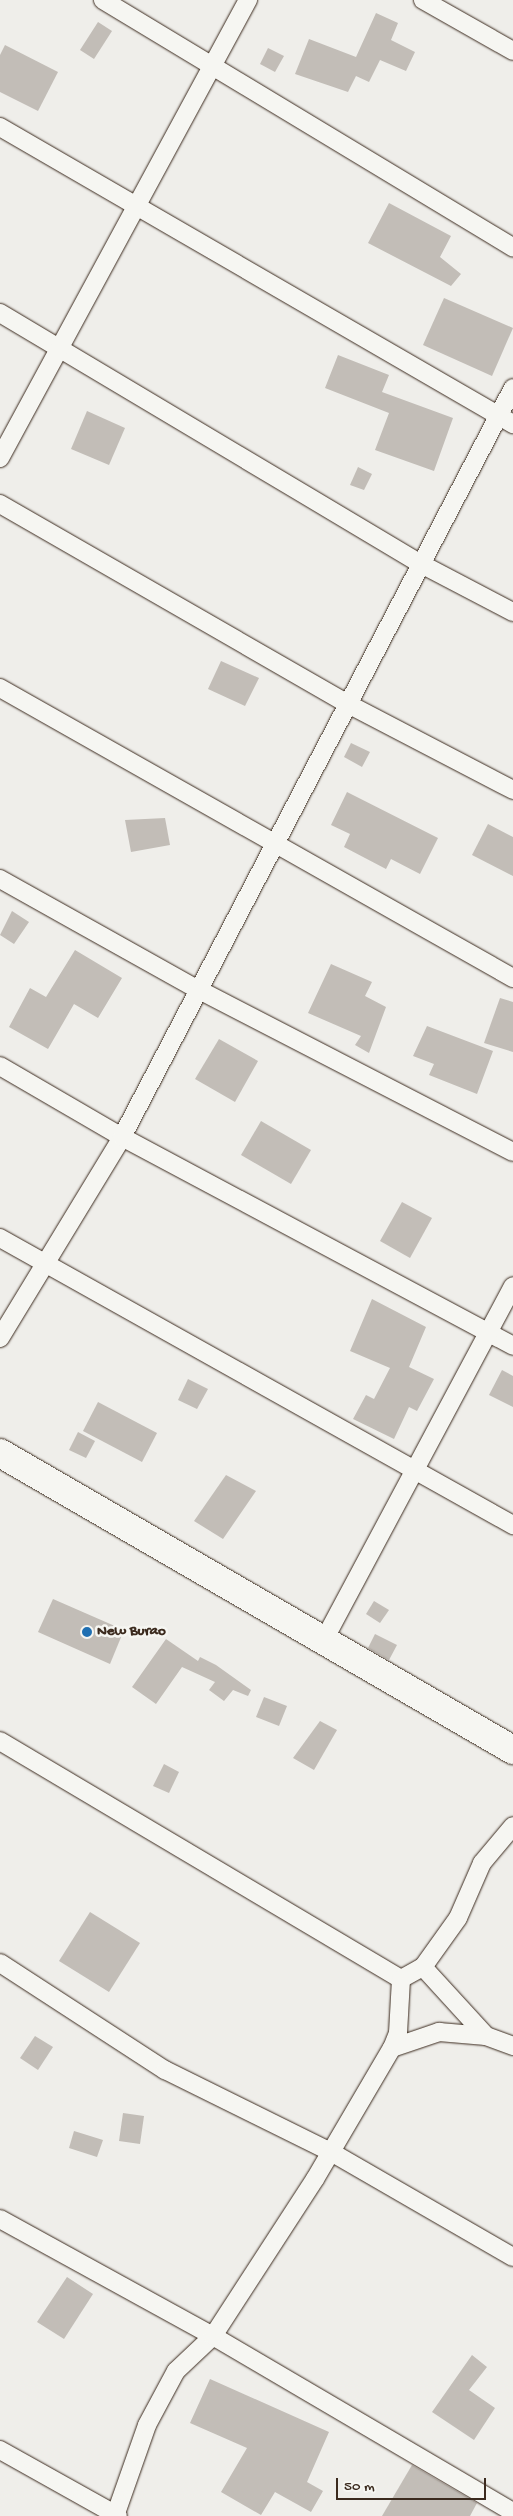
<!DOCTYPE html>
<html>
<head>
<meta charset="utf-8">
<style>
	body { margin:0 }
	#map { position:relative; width:513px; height:2516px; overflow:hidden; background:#efeeea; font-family:"Gochi Hand",sans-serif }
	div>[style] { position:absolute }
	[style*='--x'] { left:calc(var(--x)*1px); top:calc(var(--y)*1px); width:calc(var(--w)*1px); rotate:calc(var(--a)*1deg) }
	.building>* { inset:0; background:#c2bdb7 }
	.roads { filter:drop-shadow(0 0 1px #3b2a1e) drop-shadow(0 0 1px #3b2a1e) }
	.minor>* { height:18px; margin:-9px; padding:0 9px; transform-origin:9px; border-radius:9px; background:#f6f6f2 }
	.trunk>* { height:28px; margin:-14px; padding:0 14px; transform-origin:14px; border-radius:14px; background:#f6f6f2 }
	.dots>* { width:14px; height:14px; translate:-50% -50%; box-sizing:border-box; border:2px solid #f6f6f2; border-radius:50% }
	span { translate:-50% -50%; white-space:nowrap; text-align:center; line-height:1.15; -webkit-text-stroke:5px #f6f6f2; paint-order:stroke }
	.poi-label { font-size:15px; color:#3b2a1e; font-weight:700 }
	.left { translate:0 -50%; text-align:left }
	.scale { position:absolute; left:336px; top:2478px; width:150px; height:22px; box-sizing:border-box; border:2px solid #3b2a1e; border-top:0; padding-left:6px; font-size:15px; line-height:18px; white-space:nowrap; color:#3b2a1e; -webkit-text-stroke:4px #f6f6f2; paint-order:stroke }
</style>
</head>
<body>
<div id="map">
	<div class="building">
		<i style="clip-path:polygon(376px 13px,398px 23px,391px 40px,415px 52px,406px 71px,380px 60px,369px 82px,356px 76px,348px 92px,295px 74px,309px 39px,356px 57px)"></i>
		<i style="clip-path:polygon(98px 22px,112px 31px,94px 59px,80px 50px)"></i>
		<i style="clip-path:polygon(5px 45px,58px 72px,38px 111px,0 92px,0 55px)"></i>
		<i style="clip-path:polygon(268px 48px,284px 56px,275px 72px,260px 64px)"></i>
		<i style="clip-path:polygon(389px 203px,451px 236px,440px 257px,461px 274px,451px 286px,368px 243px)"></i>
		<i style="clip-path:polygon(444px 298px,513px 328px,492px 376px,423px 345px)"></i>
		<i style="clip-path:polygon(338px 355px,389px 375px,382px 392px,453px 418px,434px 471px,375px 450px,389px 413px,325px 388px)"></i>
		<i style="clip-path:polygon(87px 411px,125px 428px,109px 465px,71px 449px)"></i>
		<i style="clip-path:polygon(358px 467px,372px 474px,364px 490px,350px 485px)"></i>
		<i style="clip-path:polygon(221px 661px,259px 678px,245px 706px,208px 689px)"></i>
		<i style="clip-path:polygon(351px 743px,370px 752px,362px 767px,344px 757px)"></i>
		<i style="clip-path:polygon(347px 792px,438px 838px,420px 874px,391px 859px,386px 869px,344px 847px,350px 834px,331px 825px)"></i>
		<i style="clip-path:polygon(165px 818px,170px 845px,131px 852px,125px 820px)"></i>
		<i style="clip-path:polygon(488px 824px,513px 837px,513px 876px,472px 855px)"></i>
		<i style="clip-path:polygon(12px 911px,29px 922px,14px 944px,0 935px)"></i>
		<i style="clip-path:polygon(75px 950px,122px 978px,98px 1018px,74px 1004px,48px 1049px,9px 1027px,30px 988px,46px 997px)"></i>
		<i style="clip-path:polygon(331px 964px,372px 982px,365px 996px,386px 1007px,369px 1053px,355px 1045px,361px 1036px,308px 1013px)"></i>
		<i style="clip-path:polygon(500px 998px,513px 1002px,513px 1052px,484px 1043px)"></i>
		<i style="clip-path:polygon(427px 1026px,493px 1051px,477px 1094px,429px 1075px,434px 1064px,413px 1056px)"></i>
		<i style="clip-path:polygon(219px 1039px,258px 1061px,235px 1102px,195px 1079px)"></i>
		<i style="clip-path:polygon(261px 1121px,311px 1150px,291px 1184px,241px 1155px)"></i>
		<i style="clip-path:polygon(402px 1202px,432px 1218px,410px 1258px,380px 1241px)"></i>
		<i style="clip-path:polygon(372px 1299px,426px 1327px,409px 1367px,434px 1379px,417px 1411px,409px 1407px,394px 1439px,353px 1419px,366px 1395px,374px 1399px,390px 1368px,350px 1351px)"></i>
		<i style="clip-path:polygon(502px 1370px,513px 1376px,513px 1407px,489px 1395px)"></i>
		<i style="clip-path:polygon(188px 1379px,208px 1389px,197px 1409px,178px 1400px)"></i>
		<i style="clip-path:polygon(98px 1402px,157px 1433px,142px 1462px,83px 1431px)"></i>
		<i style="clip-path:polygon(78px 1432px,95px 1441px,86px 1458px,69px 1450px)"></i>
		<i style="clip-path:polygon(226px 1475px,256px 1491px,223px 1539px,194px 1521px)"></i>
		<i style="clip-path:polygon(53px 1599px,124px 1630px,110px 1664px,38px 1632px)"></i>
		<i style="clip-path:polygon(374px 1601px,389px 1610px,380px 1623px,366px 1614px)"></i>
		<i style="clip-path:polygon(375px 1634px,397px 1645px,389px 1660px,368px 1648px)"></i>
		<i style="clip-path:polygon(166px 1639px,198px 1661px,200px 1657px,216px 1665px,251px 1690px,248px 1696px,233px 1690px,224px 1701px,209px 1690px,215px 1682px,182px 1667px,156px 1704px,132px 1687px)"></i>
		<i style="clip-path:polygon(264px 1697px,287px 1706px,279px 1726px,256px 1717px)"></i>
		<i style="clip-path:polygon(320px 1721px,337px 1730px,314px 1770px,293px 1758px)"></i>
		<i style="clip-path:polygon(164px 1764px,179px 1772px,169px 1793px,153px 1786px)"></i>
		<i style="clip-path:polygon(90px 1912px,140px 1943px,109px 1992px,59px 1961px)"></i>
		<i style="clip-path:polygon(35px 2036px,53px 2047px,38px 2070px,20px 2058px)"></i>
		<i style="clip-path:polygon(123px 2113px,144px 2116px,140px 2144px,119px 2141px)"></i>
		<i style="clip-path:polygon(74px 2131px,103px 2140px,97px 2157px,69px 2148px)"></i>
		<i style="clip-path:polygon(67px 2277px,93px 2294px,64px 2339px,37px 2322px)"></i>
		<i style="clip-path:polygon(472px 2355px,487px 2367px,469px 2390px,495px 2408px,474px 2440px,432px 2412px)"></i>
		<i style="clip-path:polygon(210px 2379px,329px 2432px,307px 2482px,323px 2491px,311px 2512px,275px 2492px,261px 2515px,221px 2492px,247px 2448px,190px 2423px)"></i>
		<i style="clip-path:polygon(412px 2465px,477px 2503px,470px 2516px,382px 2516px)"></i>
	</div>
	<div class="roads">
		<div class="minor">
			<i style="--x:103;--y:0;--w:479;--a:31.1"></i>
			<i style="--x:423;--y:0;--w:103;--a:29.5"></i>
			<i style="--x:0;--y:127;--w:593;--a:30.07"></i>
			<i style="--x:0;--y:313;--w:490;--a:30.8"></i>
			<i style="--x:421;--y:564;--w:104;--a:27.6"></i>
			<i style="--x:0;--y:458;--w:521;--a:-61.57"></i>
			<i style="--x:0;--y:504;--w:401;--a:29.9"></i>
			<i style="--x:348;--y:704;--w:186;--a:27.5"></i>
			<i style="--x:0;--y:688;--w:589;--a:29.48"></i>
			<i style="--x:0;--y:879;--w:228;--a:29.2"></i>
			<i style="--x:199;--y:990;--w:353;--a:27.3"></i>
			<i style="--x:0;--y:1066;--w:141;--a:30.2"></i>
			<i style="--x:122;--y:1137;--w:443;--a:28.1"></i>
			<i style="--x:0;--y:1238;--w:588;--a:29.23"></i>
			<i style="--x:0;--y:1338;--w:235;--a:-58.7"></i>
			<i style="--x:122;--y:1137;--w:845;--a:-62.43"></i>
			<i style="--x:324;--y:1640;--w:401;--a:-61.9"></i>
			<i style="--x:0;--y:1741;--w:466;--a:30.7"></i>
			<i style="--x:0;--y:1963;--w:197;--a:33"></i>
			<i style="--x:165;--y:2070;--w:185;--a:26.3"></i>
			<i style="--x:331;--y:2152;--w:210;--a:30"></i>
			<i style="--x:423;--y:1967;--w:93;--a:47.6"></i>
			<i style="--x:392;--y:2048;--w:50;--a:-18.8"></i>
			<i style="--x:439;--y:2032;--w:47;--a:4.9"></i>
			<i style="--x:486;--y:2036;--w:29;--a:20"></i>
			<i style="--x:0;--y:2219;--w:243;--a:28.8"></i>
			<i style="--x:213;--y:2336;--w:348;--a:30.4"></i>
			<i style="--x:0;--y:2450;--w:135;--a:29.2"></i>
			<i style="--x:115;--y:2516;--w:96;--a:-70.6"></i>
			<i style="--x:147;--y:2425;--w:61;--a:-61.8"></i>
			<i style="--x:176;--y:2371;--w:51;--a:-43.4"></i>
			<i style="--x:213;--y:2336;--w:187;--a:-57"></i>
			<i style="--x:315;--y:2179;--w:152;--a:-59.6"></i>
			<i style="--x:392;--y:2048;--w:16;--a:-68"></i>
			<i style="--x:398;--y:2033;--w:54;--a:-86.8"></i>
			<i style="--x:401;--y:1979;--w:25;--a:-29"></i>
			<i style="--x:423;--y:1967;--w:60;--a:-54.5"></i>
			<i style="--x:458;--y:1918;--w:60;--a:-66.4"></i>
			<i style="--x:482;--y:1863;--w:48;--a:-50"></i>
		</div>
		<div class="trunk">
			<i style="--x:0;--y:1453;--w:593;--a:30.07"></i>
		</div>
	</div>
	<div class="dots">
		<i style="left:87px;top:1632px;background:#1f6fb2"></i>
	</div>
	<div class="poi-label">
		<span class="left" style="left:97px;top:1632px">New Burao</span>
	</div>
	<div class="scale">50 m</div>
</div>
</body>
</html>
